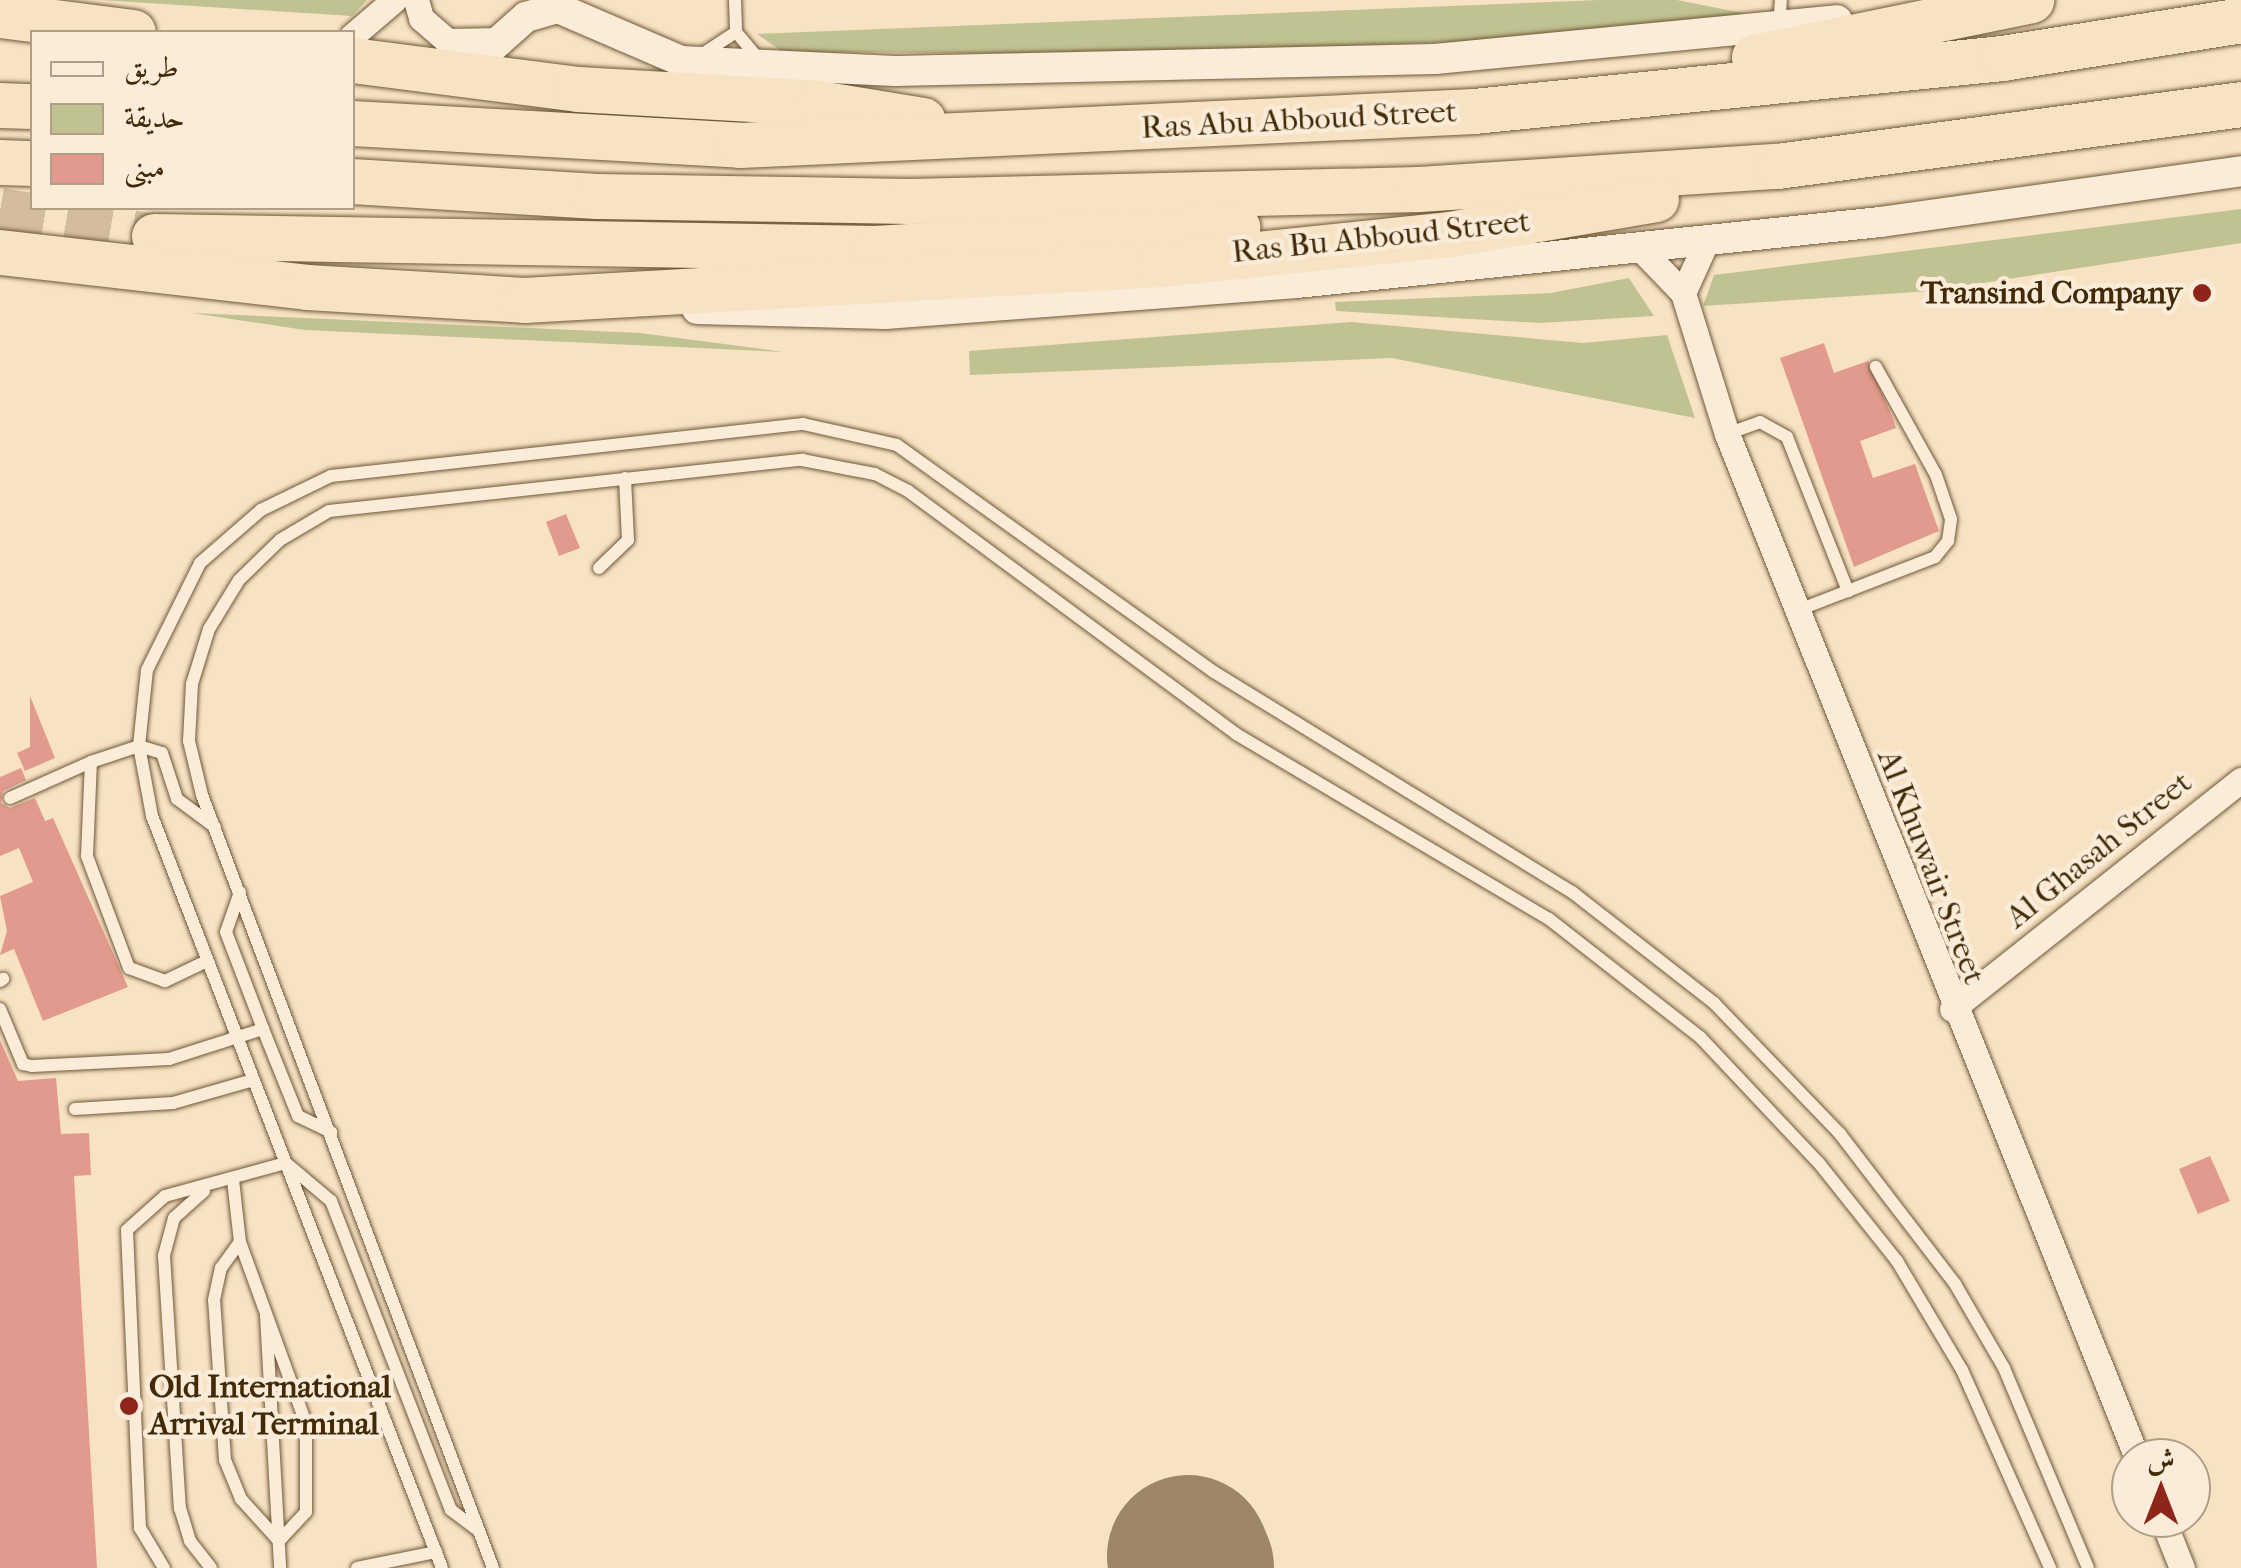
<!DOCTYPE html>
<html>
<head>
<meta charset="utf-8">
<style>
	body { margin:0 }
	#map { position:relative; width:2241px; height:1568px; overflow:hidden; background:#f7e2c3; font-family:"IM FELL French Canon",Amiri,serif }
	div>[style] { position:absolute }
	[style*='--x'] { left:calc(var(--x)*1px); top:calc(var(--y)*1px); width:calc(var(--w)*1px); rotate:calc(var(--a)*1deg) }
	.green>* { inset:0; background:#c0c291 }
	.runway>* { height:162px; margin:-81px; padding:0 81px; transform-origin:81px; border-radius:81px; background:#9c8666 }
	.building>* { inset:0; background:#e29a8e }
	.motorway-tunnel>* { height:45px; margin-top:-22.5px; transform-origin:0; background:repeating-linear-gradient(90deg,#d3bd9e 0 45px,transparent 0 67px) }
	.roads { filter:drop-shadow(0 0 2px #6f5837) drop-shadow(0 0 2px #6f5837) }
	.service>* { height:12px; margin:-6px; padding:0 6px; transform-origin:6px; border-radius:6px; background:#faecd8 }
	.minor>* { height:25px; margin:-12.5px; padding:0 12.5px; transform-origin:12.5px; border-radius:12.5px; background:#faecd8 }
	.tertiary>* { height:30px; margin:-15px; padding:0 15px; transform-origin:15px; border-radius:15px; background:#faecd8 }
	.motorway>* { height:45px; margin:-22.5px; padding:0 22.5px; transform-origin:22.5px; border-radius:22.5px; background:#f7e2c3 }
	.dots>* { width:28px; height:28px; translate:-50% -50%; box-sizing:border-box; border:5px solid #faecd8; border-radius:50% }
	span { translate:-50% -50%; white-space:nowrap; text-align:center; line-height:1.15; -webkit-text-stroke:9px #faecd8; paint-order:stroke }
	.street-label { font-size:32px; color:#422a08 }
	.poi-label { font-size:32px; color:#422a08; font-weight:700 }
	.right { translate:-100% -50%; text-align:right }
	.left { translate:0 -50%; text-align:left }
	.legend { position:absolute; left:30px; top:30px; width:325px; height:180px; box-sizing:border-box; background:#faecd8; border:2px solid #b09e85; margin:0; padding:12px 18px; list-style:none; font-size:30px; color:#422a08 }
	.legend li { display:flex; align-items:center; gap:20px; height:50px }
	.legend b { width:50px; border:2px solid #b09e85 }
	.north { position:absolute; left:2111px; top:1438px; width:100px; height:100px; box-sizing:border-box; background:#faecd8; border:2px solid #b09e85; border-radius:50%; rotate:0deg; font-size:28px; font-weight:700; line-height:40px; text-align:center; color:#422a08 }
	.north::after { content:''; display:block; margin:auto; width:35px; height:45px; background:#8f2418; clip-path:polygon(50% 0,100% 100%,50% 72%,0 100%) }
</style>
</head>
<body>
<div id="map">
	<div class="green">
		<i style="clip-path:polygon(100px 0,367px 0,352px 16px)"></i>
		<i style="clip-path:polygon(1599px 0,1677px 0,1748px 14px,1475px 41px,1131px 54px,783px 52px,757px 34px)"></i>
		<i style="clip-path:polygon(2241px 209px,2241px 243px,1931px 291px,1703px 306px,1714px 275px)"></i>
		<i style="clip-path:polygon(1629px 278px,1654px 316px,1540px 323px,1336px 311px,1335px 302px,1551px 293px)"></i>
		<i style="clip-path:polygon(192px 313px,640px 333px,784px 352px,305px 330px)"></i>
		<i style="clip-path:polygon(1351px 322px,1583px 343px,1667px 335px,1695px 418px,1392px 358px,970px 375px,969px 351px)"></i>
	</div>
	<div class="runway">
		<i style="--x:1188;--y:1556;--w:13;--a:67"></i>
	</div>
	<div class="building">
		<i style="clip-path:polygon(1824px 343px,1834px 373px,1868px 361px,1892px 416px,1896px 428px,1860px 441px,1873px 478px,1915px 464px,1939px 531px,1854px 567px,1780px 358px)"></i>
		<i style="clip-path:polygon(566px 514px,580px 548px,559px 556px,546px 522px)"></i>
		<i style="clip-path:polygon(30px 696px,55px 758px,25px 771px,17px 753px,30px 747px)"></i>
		<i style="clip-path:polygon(21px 768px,26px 780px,3px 791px,1px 803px,10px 808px,35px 798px,45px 821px,53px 818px,128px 987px,43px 1021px,14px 949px,0 955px,7px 931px,0 896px,33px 882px,19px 848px,0 856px,0 777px)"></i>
		<i style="clip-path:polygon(0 1040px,18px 1081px,56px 1078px,61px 1134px,89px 1133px,91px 1175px,74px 1176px,97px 1568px,0 1568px)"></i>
		<i style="clip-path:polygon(2210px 1156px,2230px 1201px,2198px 1214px,2179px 1169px)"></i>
	</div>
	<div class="motorway-tunnel">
		<i style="--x:0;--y:210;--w:156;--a:9.6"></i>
	</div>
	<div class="roads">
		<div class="service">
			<i style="--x:735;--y:0;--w:32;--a:88"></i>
			<i style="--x:736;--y:32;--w:35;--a:50"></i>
			<i style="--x:1779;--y:27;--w:27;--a:-86"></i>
			<i style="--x:701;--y:55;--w:42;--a:-33.3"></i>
			<i style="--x:1727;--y:434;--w:35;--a:-20"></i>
			<i style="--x:1760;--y:422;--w:31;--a:29"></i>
			<i style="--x:1787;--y:437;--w:166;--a:68.4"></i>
			<i style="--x:599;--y:568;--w:40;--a:-44"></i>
			<i style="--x:628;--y:540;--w:62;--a:-92.8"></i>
			<i style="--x:1796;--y:611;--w:149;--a:-21.2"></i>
			<i style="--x:1935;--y:557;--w:21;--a:-51"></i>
			<i style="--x:1948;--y:541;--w:22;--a:-82"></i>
			<i style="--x:1951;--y:519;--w:46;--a:-108.8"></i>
			<i style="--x:1936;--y:475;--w:124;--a:-119.1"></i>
			<i style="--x:10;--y:798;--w:89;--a:-24"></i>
			<i style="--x:240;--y:892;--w:42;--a:109.3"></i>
			<i style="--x:226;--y:932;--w:104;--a:69.1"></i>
			<i style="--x:263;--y:1029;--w:94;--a:68.1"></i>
			<i style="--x:298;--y:1116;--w:37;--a:26"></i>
			<i style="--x:207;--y:961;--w:47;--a:154.5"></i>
			<i style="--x:165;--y:981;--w:38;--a:-160"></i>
			<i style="--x:129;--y:968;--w:120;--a:-110.6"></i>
			<i style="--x:87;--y:856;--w:94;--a:-87.6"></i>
			<i style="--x:91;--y:762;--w:51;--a:-18.4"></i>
			<i style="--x:139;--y:746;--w:24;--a:17"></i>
			<i style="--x:162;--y:753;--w:48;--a:71.9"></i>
			<i style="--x:177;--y:799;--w:47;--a:36.4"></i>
			<i style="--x:0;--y:981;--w:4;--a:-34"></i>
			<i style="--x:0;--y:1009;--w:60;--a:67.3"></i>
			<i style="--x:23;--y:1064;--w:9;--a:13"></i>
			<i style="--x:32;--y:1066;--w:137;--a:-2.9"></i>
			<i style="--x:169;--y:1059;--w:99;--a:-17.7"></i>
			<i style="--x:75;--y:1109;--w:98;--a:-3.5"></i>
			<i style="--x:173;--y:1103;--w:83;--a:-16"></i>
			<i style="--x:233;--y:1180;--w:62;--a:83.6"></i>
			<i style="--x:240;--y:1242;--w:193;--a:70"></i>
			<i style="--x:306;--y:1423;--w:89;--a:90"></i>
			<i style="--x:306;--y:1512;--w:40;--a:133"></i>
			<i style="--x:279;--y:1541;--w:57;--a:-132.1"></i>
			<i style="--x:241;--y:1499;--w:42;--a:-112.3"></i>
			<i style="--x:225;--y:1460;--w:160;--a:-93.9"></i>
			<i style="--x:214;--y:1300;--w:33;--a:-78"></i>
			<i style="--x:221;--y:1268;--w:32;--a:-54"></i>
			<i style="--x:204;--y:1191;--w:40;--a:138"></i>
			<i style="--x:174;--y:1218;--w:39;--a:105"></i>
			<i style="--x:164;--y:1256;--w:253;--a:86.4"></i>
			<i style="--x:180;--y:1508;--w:34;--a:73"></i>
			<i style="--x:190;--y:1541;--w:34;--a:52"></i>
			<i style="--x:266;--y:1315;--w:253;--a:86.8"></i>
			<i style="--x:164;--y:1568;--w:47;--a:-121"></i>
			<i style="--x:140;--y:1528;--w:298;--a:-92.5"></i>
			<i style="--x:127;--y:1230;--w:51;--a:-41.8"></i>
			<i style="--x:165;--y:1196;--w:125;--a:-15.3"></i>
			<i style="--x:286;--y:1163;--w:59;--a:40.2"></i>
			<i style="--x:331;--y:1201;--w:331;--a:68.8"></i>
			<i style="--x:451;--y:1510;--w:35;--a:37"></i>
			<i style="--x:357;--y:1568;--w:81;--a:-11.4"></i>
			<i style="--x:442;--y:1568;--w:806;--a:-111.09"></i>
			<i style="--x:152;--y:816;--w:71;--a:-100.5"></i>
			<i style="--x:139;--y:746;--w:76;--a:-84"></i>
			<i style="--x:147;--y:670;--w:119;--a:-63.6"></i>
			<i style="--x:200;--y:563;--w:81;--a:-41"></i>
			<i style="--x:261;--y:510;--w:78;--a:-25.9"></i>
			<i style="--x:331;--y:476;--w:475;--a:-6.3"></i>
			<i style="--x:803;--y:424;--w:96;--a:12.6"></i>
			<i style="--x:897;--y:445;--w:390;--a:35.6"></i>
			<i style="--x:1214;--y:672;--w:420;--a:31.6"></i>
			<i style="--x:1572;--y:892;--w:180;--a:38"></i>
			<i style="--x:1714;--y:1003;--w:182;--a:46.1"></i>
			<i style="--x:1840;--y:1134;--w:189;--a:52.5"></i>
			<i style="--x:1955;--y:1284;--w:97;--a:59.7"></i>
			<i style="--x:2004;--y:1368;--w:217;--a:67.2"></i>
			<i style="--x:493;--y:1568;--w:826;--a:-110.63"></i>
			<i style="--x:202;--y:795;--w:56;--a:-103.5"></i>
			<i style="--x:189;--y:741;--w:57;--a:-87"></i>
			<i style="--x:192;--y:684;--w:58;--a:-72.8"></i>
			<i style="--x:209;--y:629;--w:57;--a:-58.5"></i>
			<i style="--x:239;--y:580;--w:57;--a:-44.3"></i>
			<i style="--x:280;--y:540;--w:57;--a:-30.6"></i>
			<i style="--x:329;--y:511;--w:476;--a:-6.2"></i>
			<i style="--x:802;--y:460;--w:74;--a:10.9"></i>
			<i style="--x:875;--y:474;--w:37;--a:27"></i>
			<i style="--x:908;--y:491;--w:408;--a:36.5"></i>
			<i style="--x:1236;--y:734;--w:364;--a:30.6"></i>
			<i style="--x:1549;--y:919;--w:192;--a:38"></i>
			<i style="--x:1700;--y:1037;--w:172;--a:46.7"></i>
			<i style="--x:1818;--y:1162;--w:127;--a:51.4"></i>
			<i style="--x:1897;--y:1261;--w:127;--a:59.2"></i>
			<i style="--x:1962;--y:1370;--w:217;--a:66"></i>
		</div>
		<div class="minor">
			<i style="--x:416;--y:0;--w:19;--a:74"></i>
			<i style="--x:421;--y:18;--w:35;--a:41"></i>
			<i style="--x:447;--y:41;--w:52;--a:-1.1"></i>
			<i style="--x:352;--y:36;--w:55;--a:-40.6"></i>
			<i style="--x:1637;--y:245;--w:66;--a:46.2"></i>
			<i style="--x:1683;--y:293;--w:148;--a:72.7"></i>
			<i style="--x:1727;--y:434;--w:1103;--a:68.18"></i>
			<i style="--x:1683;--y:293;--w:60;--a:-65.6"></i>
			<i style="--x:1952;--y:1009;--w:369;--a:-38.4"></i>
			<i style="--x:2162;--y:1518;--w:54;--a:68.2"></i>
		</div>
		<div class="tertiary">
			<i style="--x:462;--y:74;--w:86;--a:-41.7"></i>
			<i style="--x:526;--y:17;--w:33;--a:-16"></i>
			<i style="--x:558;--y:8;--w:134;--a:23.3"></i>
			<i style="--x:681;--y:61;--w:214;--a:2.7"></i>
			<i style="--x:895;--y:71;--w:540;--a:-1.27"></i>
			<i style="--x:1435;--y:59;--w:404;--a:-5.5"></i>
			<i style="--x:697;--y:309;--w:188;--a:1.5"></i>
			<i style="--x:885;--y:314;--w:413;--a:-4.3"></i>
			<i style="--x:1297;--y:283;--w:586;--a:-5.97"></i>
			<i style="--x:1880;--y:222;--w:365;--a:-8"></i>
		</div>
		<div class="motorway">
			<i style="--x:0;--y:15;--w:134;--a:7.3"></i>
			<i style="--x:1754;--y:57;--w:283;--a:-11.6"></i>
			<i style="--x:352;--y:60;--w:228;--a:7.3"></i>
			<i style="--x:578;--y:89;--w:240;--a:3.3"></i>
			<i style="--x:818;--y:103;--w:106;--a:9.2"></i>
			<i style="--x:0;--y:105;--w:32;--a:2"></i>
			<i style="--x:352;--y:123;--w:389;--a:3.2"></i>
			<i style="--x:740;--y:145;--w:735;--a:-2.65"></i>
			<i style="--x:1474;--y:111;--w:531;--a:-5.73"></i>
			<i style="--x:2002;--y:58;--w:242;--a:-9"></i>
			<i style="--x:0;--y:162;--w:32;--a:2"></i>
			<i style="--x:352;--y:181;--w:245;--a:3.5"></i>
			<i style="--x:597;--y:196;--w:312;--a:0.9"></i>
			<i style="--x:909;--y:201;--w:509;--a:-1.35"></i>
			<i style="--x:1418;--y:189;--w:360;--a:-3.7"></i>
			<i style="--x:1777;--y:166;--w:468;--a:-7.6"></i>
			<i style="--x:154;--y:236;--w:720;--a:0.95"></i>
			<i style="--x:874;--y:248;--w:364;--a:-3.3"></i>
			<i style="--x:0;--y:252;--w:309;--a:6.5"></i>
			<i style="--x:307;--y:287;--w:217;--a:3.4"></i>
			<i style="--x:524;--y:300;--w:637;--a:-3.24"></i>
			<i style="--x:1160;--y:264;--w:284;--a:-5.9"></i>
			<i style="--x:1443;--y:235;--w:216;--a:-9.6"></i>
		</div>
	</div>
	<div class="dots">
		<i style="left:2202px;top:293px;background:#8f2418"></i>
		<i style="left:129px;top:1406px;background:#8f2418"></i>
	</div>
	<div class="street-label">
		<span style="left:1299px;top:120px;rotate:-3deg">Ras Abu Abboud Street</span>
		<span style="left:1381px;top:237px;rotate:-6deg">Ras Bu Abboud Street</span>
		<span style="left:2099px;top:850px;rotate:-39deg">Al Ghasah Street</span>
		<span style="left:1931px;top:867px;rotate:69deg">Al Khuwair Street</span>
	</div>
	<div class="poi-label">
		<span class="right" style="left:2182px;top:293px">Transind Company</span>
		<span class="left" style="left:149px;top:1406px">Old International<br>Arrival Terminal</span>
	</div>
	<ul class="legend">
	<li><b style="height:12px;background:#faecd8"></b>طريق</li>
	<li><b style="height:28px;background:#c0c291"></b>حديقة</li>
	<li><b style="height:28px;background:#e29a8e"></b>مبنى</li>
	</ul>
	<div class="north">ش</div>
</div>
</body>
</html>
